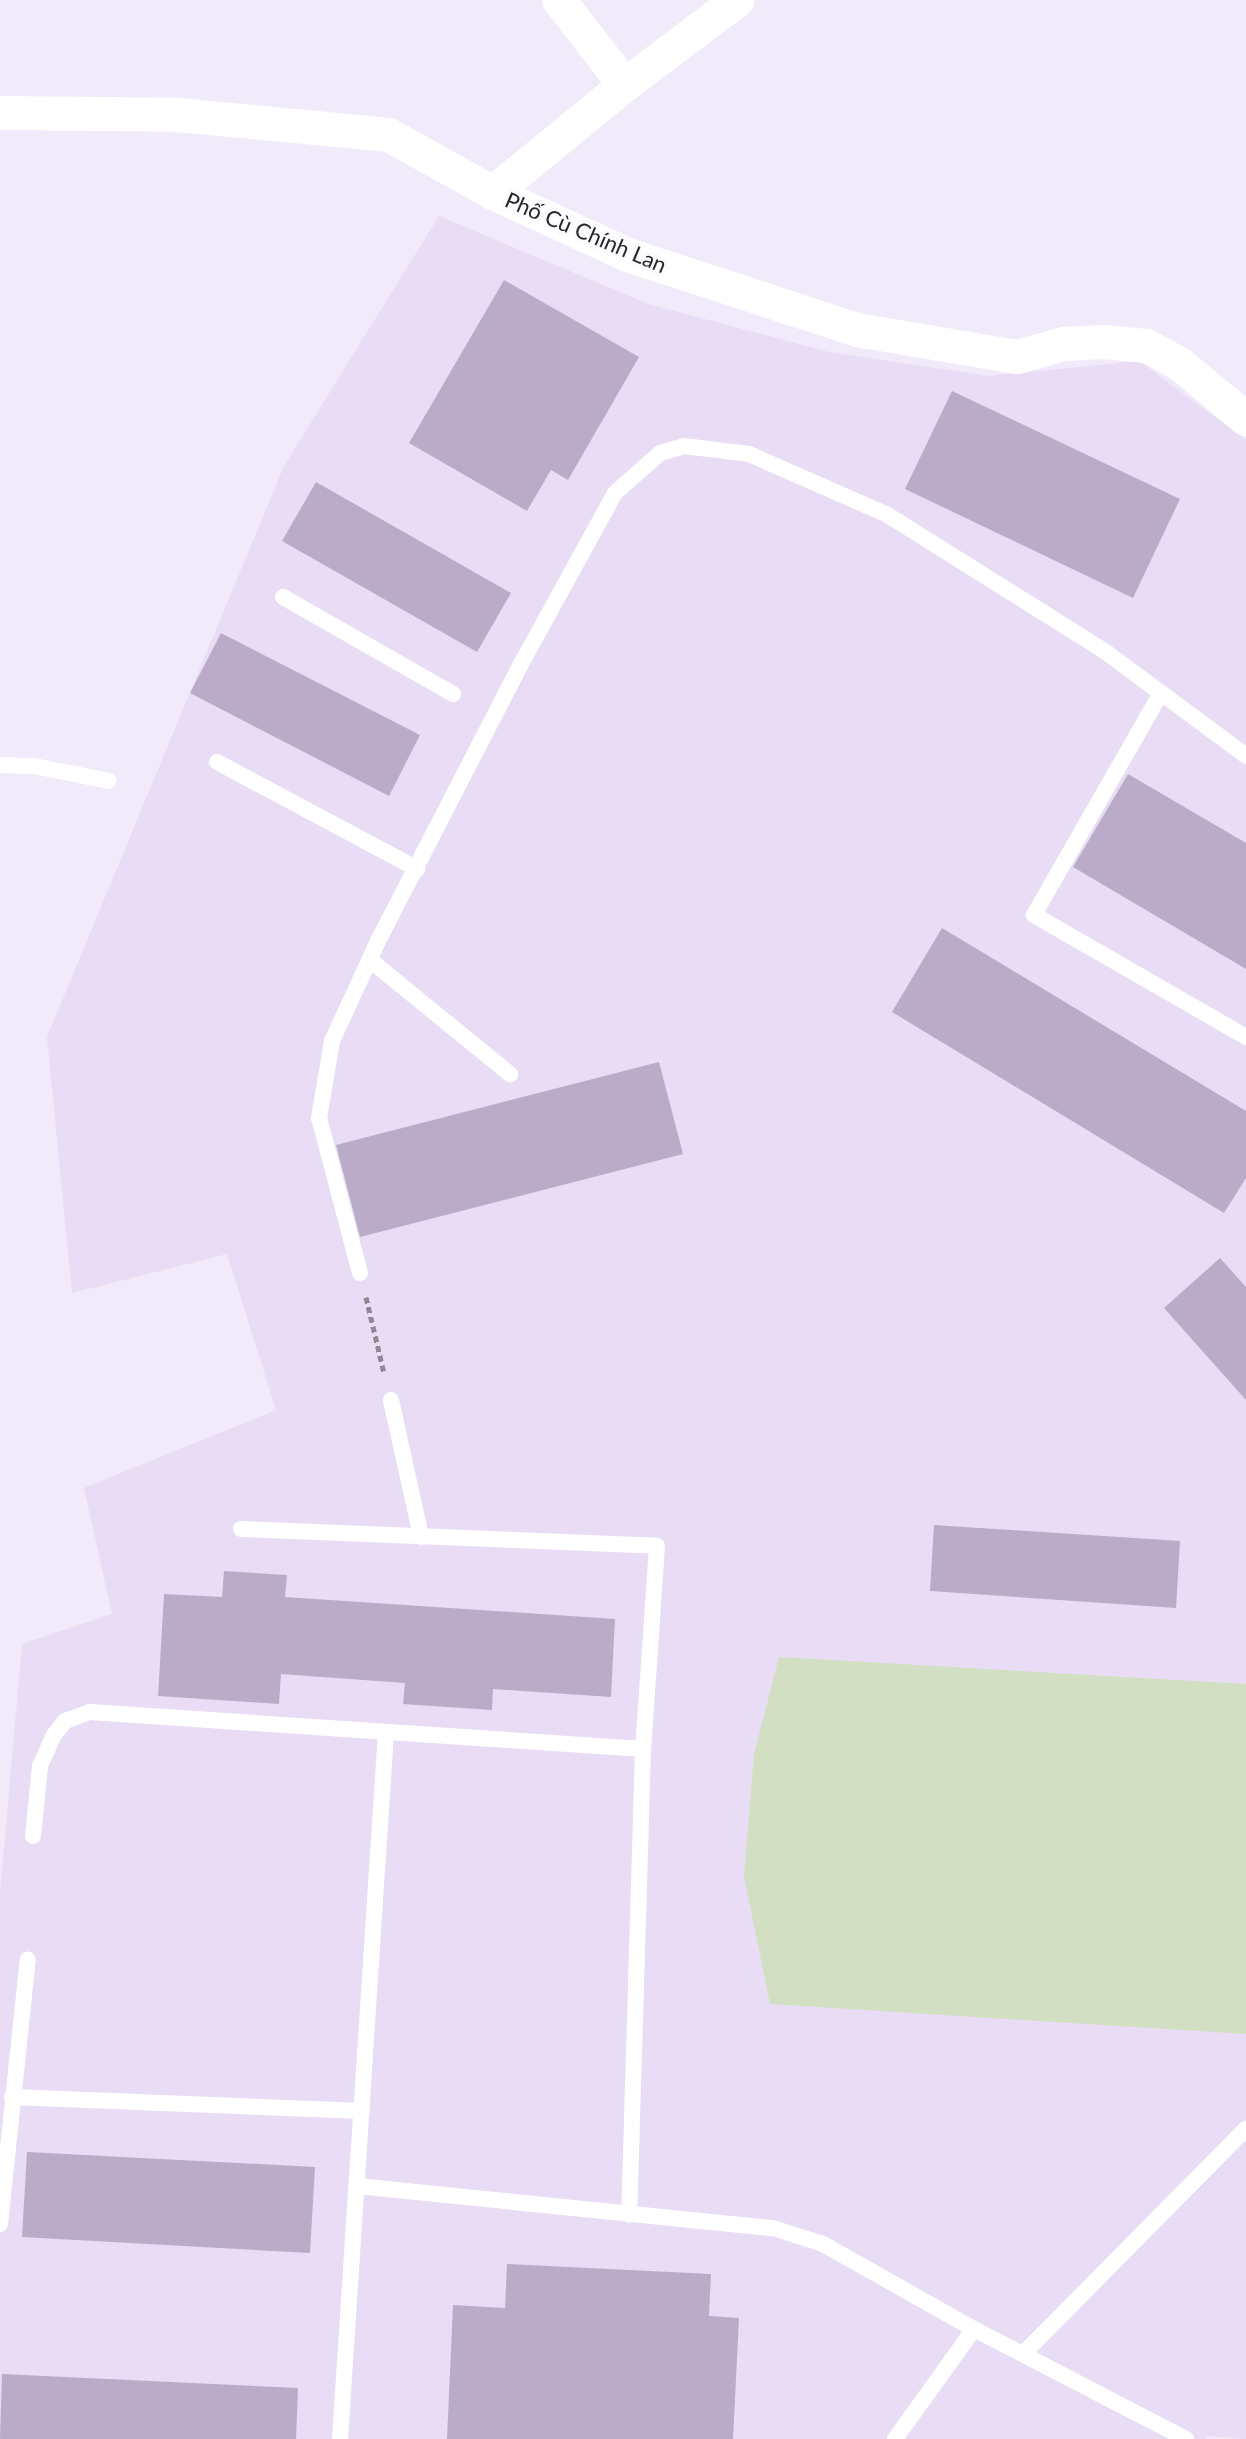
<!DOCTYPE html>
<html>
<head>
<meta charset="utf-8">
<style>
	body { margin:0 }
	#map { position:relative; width:1246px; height:2439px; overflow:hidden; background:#f1eafa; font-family:Lato,sans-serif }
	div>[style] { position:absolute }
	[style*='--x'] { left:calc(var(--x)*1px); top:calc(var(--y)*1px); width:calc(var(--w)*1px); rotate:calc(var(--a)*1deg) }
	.built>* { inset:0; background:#e8ddf4 }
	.green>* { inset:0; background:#d2dfc3 }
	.building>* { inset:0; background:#baacc9 }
	.path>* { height:5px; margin-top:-2.5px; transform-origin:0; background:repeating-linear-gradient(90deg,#8d8893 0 6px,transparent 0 10px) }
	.lane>* { height:16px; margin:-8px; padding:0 8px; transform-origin:8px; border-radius:8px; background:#fff }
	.street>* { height:34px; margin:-17px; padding:0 17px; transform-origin:17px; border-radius:17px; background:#fff }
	span { translate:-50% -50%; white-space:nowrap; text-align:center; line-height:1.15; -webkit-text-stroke:8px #fbfafd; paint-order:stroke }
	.street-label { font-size:22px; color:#28252b }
</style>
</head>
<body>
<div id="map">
	<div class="built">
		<i style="clip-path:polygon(439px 216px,648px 304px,829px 352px,989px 376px,1139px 361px,1246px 440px,1246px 2439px,1207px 2436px,1205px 2439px,0 2439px,0 1894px,22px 1644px,112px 1614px,84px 1488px,276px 1410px,227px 1254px,72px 1293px,47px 1037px,284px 466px)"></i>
	</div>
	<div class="green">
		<i style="clip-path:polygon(779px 1657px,1246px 1684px,1246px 2034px,770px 2004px,744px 1876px,754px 1754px)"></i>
	</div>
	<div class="building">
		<i style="clip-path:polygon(504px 280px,639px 357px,568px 480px,551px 470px,527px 511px,409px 443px)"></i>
		<i style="clip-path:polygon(952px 391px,1180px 499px,1133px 598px,905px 489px)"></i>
		<i style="clip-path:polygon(316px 482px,511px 593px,477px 652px,282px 541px)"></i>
		<i style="clip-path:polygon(221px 633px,420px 735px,389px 796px,190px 693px)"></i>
		<i style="clip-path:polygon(1128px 774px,1246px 843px,1246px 969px,1073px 867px)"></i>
		<i style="clip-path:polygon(942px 928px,1246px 1111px,1246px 1178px,1224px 1213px,892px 1012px)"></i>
		<i style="clip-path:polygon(659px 1062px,683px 1154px,360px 1237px,336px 1145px)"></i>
		<i style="clip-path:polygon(1220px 1258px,1246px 1287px,1246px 1400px,1164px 1308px)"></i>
		<i style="clip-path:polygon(934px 1525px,1180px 1541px,1176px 1608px,930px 1591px)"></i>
		<i style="clip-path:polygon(224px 1571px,287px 1575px,285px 1597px,615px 1619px,611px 1697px,493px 1689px,492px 1710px,403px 1704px,405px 1683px,281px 1674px,279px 1704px,158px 1696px,164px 1594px,222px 1597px)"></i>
		<i style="clip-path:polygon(27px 2152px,315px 2167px,310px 2253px,22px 2237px)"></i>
		<i style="clip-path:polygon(507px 2264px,711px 2274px,709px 2316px,739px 2318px,733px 2439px,447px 2439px,453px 2305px,505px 2308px)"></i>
		<i style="clip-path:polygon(2px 2374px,298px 2388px,296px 2439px,0 2439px)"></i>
	</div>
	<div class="path">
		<i style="--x:366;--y:1297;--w:78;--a:76.7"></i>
	</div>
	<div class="lane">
		<i style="--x:283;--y:597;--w:196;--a:29.7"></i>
		<i style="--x:1161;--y:693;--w:256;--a:119.8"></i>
		<i style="--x:1034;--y:915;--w:245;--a:29.9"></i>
		<i style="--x:217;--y:762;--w:227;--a:28.1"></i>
		<i style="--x:0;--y:765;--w:34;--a:2"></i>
		<i style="--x:34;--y:766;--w:76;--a:11.3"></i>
		<i style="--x:370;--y:960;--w:181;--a:39.2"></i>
		<i style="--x:360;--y:1273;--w:160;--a:-104.8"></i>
		<i style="--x:319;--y:1118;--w:78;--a:-80.4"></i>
		<i style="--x:332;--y:1041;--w:110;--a:-65.3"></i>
		<i style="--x:378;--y:941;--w:312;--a:-62.7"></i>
		<i style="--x:521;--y:664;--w:195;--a:-61.2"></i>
		<i style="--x:615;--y:493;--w:60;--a:-41.6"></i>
		<i style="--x:660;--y:453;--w:25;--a:-16"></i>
		<i style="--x:684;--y:446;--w:65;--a:7"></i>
		<i style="--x:749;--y:454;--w:150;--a:23.7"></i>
		<i style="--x:886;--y:514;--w:256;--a:32.1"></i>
		<i style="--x:1103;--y:650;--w:178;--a:36.5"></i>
		<i style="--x:391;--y:1400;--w:140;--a:77.6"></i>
		<i style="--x:241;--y:1529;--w:416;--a:2.3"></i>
		<i style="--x:657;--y:1546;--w:203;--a:93.9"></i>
		<i style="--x:643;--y:1749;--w:466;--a:91.7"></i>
		<i style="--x:33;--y:1836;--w:70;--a:-84.3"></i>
		<i style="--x:40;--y:1766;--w:34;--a:-66"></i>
		<i style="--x:54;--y:1735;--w:18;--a:-52"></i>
		<i style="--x:65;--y:1721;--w:27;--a:-20"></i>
		<i style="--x:90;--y:1712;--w:554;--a:3.83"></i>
		<i style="--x:12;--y:2097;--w:350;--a:2.3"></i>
		<i style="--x:357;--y:2186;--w:418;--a:5.8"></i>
		<i style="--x:773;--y:2228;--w:52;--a:17.7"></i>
		<i style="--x:823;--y:2244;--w:173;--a:29.4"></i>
		<i style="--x:974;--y:2329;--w:239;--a:27.4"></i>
		<i style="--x:0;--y:2224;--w:266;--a:-84"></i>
		<i style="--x:1023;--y:2354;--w:317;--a:-45.3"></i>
		<i style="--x:340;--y:2439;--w:708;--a:-86.28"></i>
		<i style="--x:895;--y:2439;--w:135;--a:-54.3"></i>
	</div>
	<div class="street">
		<i style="--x:559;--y:0;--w:108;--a:52.2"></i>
		<i style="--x:0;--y:113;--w:178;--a:0.6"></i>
		<i style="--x:178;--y:115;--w:212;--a:5.4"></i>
		<i style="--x:389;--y:135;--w:119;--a:29.1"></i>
		<i style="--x:493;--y:193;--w:149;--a:24.7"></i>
		<i style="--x:628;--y:255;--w:241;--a:18.1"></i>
		<i style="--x:857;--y:330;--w:162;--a:9.6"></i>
		<i style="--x:1017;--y:357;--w:49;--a:-15.5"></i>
		<i style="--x:1064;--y:344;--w:39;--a:-3"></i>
		<i style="--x:1103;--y:342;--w:44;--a:5.2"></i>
		<i style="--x:1147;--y:346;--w:39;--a:29"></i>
		<i style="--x:1181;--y:365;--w:85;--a:39.7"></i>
		<i style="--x:493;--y:193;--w:171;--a:-39.3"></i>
		<i style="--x:625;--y:85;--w:141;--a:-37"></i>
	</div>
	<div class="street-label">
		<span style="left:586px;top:232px;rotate:23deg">Phố Cù Chính Lan</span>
	</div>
</div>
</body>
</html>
